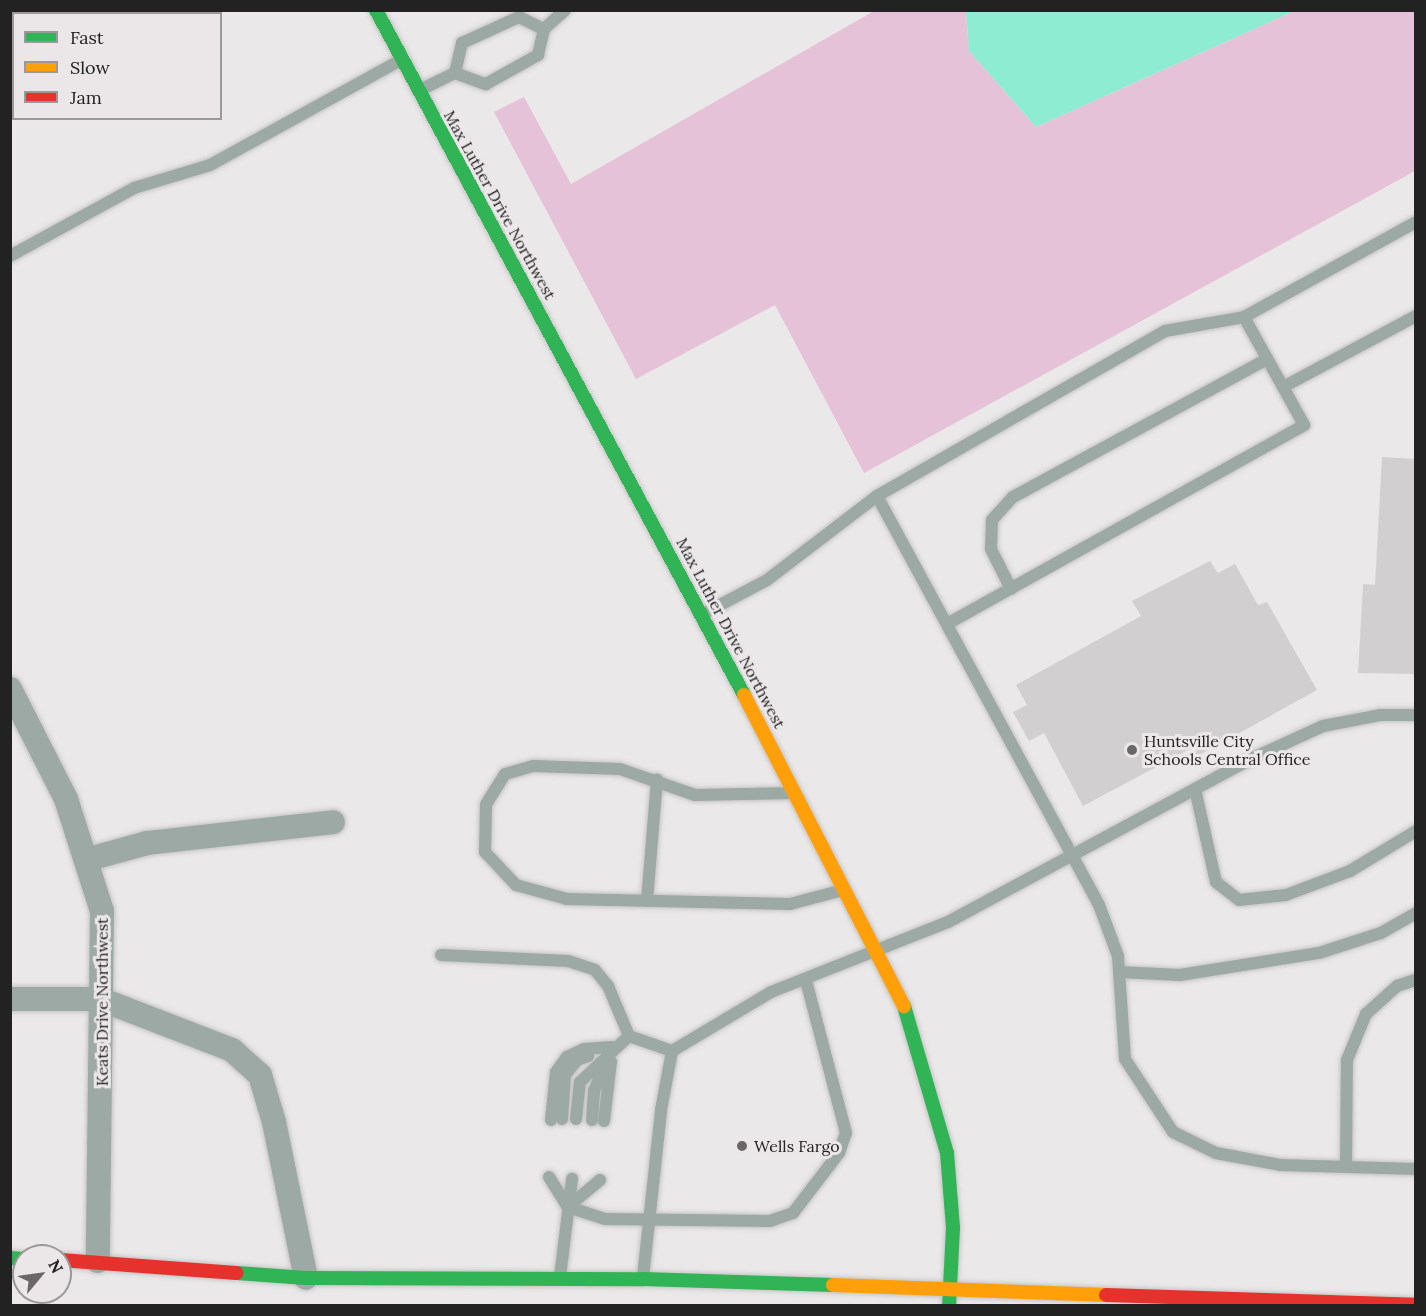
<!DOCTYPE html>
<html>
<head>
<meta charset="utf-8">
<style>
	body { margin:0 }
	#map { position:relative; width:1426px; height:1316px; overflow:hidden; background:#eae8e9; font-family:Lora,serif }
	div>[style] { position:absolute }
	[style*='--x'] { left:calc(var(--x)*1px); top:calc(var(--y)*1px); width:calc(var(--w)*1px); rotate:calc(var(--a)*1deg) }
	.green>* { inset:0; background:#e6c2d8 }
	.water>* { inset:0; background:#8eecd3 }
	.building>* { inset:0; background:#d1cfd0 }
	.roads { filter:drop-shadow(0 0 2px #c6c4c5) drop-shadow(0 0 2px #c6c4c5) }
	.lane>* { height:12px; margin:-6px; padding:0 6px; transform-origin:6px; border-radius:6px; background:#9da9a5 }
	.street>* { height:24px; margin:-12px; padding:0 12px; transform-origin:12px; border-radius:12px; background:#9da9a5 }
	.fast>* { height:14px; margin:-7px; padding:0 7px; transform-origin:7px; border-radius:7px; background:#30b455 }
	.slow>* { height:14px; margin:-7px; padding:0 7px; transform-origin:7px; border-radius:7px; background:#ff9f0a }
	.jam>* { height:14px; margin:-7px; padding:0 7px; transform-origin:7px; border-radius:7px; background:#e5322d }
	.dots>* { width:16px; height:16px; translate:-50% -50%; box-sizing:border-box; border:3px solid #ebe7e9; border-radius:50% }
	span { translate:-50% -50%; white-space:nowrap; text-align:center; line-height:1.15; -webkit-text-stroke:6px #ebe7e9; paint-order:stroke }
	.street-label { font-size:16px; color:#232223 }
	.poi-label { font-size:16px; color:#232223 }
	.left { translate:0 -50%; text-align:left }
	.frame { position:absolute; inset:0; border:12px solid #232223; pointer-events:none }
	.legend { position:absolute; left:12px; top:12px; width:210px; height:108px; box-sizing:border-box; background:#ebe7e9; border:2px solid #9b989a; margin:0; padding:8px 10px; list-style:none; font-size:18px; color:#232223 }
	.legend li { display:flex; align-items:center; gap:12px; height:30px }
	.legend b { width:30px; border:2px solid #9b989a }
	.north { position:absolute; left:12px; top:1244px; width:60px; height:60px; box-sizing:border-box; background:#ebe7e9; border:2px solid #9b989a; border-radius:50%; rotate:61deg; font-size:16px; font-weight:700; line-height:24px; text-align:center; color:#232223 }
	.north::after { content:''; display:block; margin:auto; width:21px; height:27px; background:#696768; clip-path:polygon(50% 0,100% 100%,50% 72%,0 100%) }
</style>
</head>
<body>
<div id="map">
	<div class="green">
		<i style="clip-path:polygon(874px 11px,966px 11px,969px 51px,1036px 127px,1294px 11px,1415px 11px,1415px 171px,864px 473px,775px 305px,636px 379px,494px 112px,524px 97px,571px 184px)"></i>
	</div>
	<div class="water">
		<i style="clip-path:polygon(966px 11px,966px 10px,1294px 11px,1036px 127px,969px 51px)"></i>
	</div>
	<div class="building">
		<i style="clip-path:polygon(1382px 457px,1416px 459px,1416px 674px,1358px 673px,1363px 584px,1375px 585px)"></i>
		<i style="clip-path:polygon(1210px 561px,1218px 573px,1235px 564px,1258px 605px,1267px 602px,1317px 690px,1196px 757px,1190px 749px,1083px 806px,1044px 733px,1029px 741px,1013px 712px,1027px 705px,1016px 685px,1141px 616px,1132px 601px)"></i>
	</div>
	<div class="roads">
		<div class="lane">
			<i style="--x:455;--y:73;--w:31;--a:-77"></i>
			<i style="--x:462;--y:43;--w:63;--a:-24.5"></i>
			<i style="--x:519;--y:17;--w:28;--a:26"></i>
			<i style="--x:420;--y:90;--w:39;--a:-26"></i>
			<i style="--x:455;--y:73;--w:33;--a:20"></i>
			<i style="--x:486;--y:84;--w:60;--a:-29.1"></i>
			<i style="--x:538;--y:55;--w:27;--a:-77"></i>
			<i style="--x:544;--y:29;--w:28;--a:-42"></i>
			<i style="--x:10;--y:256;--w:141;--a:-28.7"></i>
			<i style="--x:134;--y:188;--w:79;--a:-16.8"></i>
			<i style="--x:210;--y:165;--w:218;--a:-28.8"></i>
			<i style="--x:1244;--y:317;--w:80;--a:60.9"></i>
			<i style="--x:877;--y:496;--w:465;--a:61.5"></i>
			<i style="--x:1099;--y:905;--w:54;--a:69.6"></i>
			<i style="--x:1118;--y:956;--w:103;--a:86.1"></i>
			<i style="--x:1125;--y:1059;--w:87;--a:56.7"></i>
			<i style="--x:1173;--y:1132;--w:48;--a:26"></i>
			<i style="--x:1216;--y:1153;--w:65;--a:10.6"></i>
			<i style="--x:1280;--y:1165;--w:136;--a:1.7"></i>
			<i style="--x:1011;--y:589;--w:45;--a:-116.6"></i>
			<i style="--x:991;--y:549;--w:29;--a:-88"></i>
			<i style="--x:992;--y:520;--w:31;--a:-48"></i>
			<i style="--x:1013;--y:497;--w:289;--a:-28.5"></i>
			<i style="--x:703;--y:614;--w:72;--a:-28"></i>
			<i style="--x:767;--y:580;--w:138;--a:-37.4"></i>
			<i style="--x:877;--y:496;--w:332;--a:-29.8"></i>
			<i style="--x:1165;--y:331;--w:80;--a:-10"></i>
			<i style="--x:1244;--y:317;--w:196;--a:-28.9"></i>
			<i style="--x:947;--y:624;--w:409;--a:-29.1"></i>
			<i style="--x:1304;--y:425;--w:43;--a:-118.9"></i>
			<i style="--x:1283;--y:387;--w:151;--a:-28.1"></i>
			<i style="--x:1195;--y:789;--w:95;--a:77.3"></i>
			<i style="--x:1216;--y:882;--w:29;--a:38"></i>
			<i style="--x:1239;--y:900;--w:47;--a:-6.1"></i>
			<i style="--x:1286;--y:895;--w:68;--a:-20.6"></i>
			<i style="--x:1350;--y:871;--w:77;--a:-31.2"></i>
			<i style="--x:795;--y:793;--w:100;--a:178.9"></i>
			<i style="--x:695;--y:795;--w:79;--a:-160.9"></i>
			<i style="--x:620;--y:769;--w:87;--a:-178"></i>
			<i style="--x:533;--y:766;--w:29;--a:164"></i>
			<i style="--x:505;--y:774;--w:36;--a:122"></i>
			<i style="--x:486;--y:805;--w:47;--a:91.2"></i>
			<i style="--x:485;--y:852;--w:45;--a:46.8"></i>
			<i style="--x:516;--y:885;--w:53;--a:15.4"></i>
			<i style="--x:567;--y:899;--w:223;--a:1.3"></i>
			<i style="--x:790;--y:904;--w:55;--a:-14.8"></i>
			<i style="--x:647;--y:901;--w:122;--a:-85.3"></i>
			<i style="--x:441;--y:955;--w:127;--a:2.7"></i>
			<i style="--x:568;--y:961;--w:28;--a:18"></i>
			<i style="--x:595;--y:970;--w:21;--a:51"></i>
			<i style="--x:608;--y:986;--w:54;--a:67.2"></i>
			<i style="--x:629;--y:1036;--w:46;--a:19.2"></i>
			<i style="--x:1119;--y:972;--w:61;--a:2.8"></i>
			<i style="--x:1180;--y:975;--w:141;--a:-9"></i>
			<i style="--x:1319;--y:953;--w:65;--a:-17.9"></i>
			<i style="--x:1381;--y:933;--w:40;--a:-29.7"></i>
			<i style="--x:562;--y:1119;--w:44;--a:-86.1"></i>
			<i style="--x:565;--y:1075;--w:19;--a:-51"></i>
			<i style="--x:577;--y:1060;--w:12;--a:-20"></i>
			<i style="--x:576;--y:1119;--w:37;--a:-84"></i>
			<i style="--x:580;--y:1082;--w:67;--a:-43.2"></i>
			<i style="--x:551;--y:1120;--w:48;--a:-84.1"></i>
			<i style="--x:556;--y:1072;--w:19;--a:-54"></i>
			<i style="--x:567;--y:1057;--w:19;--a:-25"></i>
			<i style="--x:584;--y:1049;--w:28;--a:-4"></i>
			<i style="--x:592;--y:1120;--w:29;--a:-86"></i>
			<i style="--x:594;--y:1091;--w:37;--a:-68"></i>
			<i style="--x:604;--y:1121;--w:60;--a:-83.3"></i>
			<i style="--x:1346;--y:1167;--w:107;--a:-89.5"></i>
			<i style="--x:1347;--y:1060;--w:50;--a:-67.6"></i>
			<i style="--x:1366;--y:1014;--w:42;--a:-42.1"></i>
			<i style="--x:1397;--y:986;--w:20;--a:-18"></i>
			<i style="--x:549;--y:1177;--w:36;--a:58"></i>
			<i style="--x:568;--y:1207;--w:39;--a:18"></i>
			<i style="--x:605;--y:1219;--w:165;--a:0.7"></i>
			<i style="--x:770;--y:1221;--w:24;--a:-19"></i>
			<i style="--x:793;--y:1213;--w:76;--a:-52.5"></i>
			<i style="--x:839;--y:1153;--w:21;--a:-71"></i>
			<i style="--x:846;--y:1133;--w:158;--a:-104.7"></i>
			<i style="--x:568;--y:1207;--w:42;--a:-40.2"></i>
			<i style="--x:560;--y:1277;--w:99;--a:-83"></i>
			<i style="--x:643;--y:1277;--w:168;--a:-83.8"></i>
			<i style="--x:661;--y:1110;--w:60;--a:-79.4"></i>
			<i style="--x:672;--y:1051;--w:115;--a:-30.8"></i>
			<i style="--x:771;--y:992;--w:190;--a:-21.6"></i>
			<i style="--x:948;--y:922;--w:346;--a:-28.3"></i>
			<i style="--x:1253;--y:758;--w:77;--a:-24.6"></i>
			<i style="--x:1323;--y:726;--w:58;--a:-10.9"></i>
			<i style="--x:1380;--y:715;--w:36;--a:0"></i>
		</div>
		<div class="street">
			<i style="--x:10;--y:689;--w:123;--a:63"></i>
			<i style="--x:66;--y:799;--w:118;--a:72.2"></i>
			<i style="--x:102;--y:911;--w:350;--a:90.7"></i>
			<i style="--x:89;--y:859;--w:60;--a:-15.4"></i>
			<i style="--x:147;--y:843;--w:187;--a:-6.4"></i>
			<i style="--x:10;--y:999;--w:90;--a:0"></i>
			<i style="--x:100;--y:999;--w:142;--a:21.1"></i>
			<i style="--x:232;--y:1050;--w:38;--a:42"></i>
			<i style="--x:260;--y:1075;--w:49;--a:73.4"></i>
			<i style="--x:274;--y:1122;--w:159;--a:78.4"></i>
		</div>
		<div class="fast">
			<i style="--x:376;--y:10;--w:778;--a:61.75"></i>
			<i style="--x:904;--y:1006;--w:153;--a:73.7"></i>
			<i style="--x:947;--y:1153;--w:75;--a:85.4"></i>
			<i style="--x:953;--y:1228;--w:78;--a:92.9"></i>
			<i style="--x:10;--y:1258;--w:14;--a:4"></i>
			<i style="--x:237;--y:1273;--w:69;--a:4.1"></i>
			<i style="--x:306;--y:1278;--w:337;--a:0.2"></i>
			<i style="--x:643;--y:1279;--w:190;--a:1.8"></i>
		</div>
		<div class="slow">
			<i style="--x:744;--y:695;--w:350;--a:62.8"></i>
			<i style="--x:833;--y:1285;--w:273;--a:2.1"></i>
		</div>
		<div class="jam">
			<i style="--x:60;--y:1260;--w:177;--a:4.2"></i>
			<i style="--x:1106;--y:1295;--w:310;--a:1.8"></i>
		</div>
	</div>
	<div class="dots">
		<i style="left:1132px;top:750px;background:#696768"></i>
		<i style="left:742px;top:1146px;background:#696768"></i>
	</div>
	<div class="street-label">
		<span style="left:500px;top:205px;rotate:61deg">Max Luther Drive Northwest</span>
		<span style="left:731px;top:633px;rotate:62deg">Max Luther Drive Northwest</span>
		<span style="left:102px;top:1002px;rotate:-90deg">Keats Drive Northwest</span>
	</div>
	<div class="poi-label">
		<span class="left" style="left:1144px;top:750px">Huntsville City<br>Schools Central Office</span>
		<span class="left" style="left:754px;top:1146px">Wells Fargo</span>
	</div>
	<div class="frame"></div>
	<ul class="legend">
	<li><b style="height:8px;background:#30b455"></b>Fast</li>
	<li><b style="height:8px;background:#ff9f0a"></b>Slow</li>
	<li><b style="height:8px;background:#e5322d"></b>Jam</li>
	</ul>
	<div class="north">N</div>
</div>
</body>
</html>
